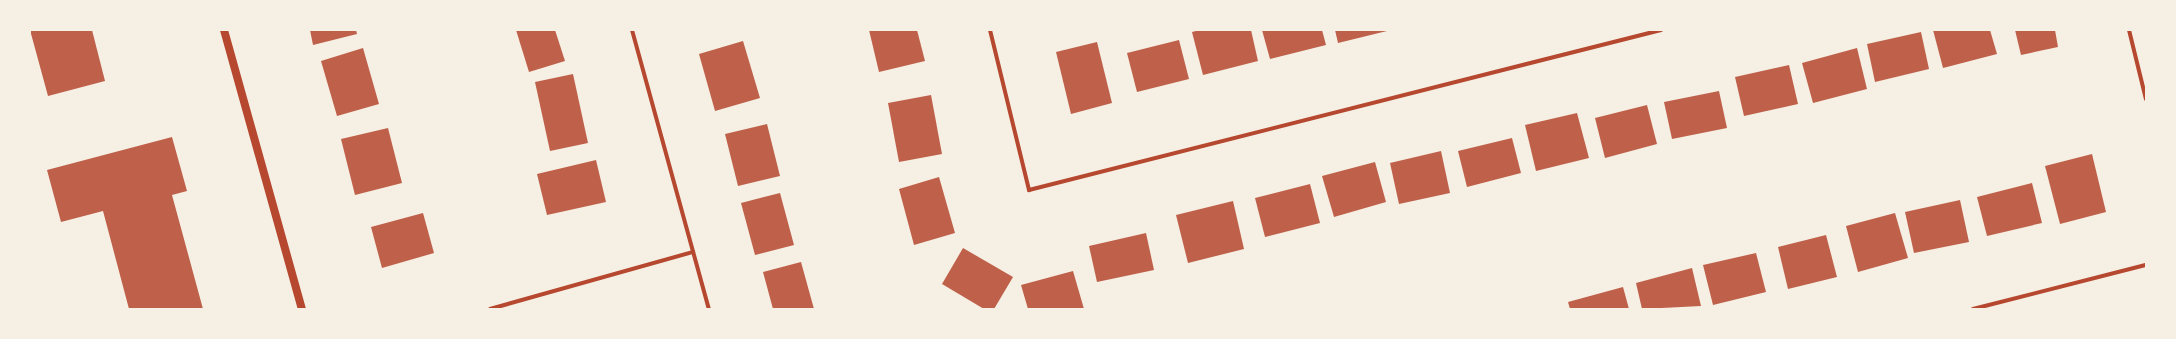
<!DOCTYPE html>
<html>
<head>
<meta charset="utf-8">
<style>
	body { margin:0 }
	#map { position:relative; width:2176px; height:339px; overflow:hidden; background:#f6efe4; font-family:"IBM Plex Serif",serif }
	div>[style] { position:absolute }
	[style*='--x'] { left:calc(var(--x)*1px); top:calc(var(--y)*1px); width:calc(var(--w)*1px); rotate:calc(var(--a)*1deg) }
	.building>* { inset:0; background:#bf614a }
	.minor>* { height:4px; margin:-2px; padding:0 2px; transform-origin:2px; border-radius:2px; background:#b5482f }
	.secondary>* { height:8px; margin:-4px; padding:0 4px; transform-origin:4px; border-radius:4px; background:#b5482f }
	span { translate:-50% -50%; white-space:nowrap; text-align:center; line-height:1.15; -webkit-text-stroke:3px #f6efe4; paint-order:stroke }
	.frame { position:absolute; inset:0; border:31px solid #f6efe4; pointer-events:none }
</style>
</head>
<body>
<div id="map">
	<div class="building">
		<i style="clip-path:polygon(30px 30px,92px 30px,105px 81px,48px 96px)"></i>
		<i style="clip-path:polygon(310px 30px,356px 30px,357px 34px,313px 45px)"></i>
		<i style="clip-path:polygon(516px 30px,555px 30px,565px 61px,529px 72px)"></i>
		<i style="clip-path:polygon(869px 30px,917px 30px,925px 61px,879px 72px)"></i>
		<i style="clip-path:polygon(1200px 30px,1251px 30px,1258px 61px,1203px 75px,1192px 32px)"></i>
		<i style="clip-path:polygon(1262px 30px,1322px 30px,1326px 45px,1270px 59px)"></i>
		<i style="clip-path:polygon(1335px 30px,1387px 30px,1387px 31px,1338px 43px)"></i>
		<i style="clip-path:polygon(1933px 30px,1990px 30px,1997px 54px,1943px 68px)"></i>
		<i style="clip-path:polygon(2015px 30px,2055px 30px,2058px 47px,2021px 55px)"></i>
		<i style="clip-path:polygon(1921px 32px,1929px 69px,1875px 82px,1867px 44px)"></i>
		<i style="clip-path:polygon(1179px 40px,1189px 79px,1137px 92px,1127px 53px)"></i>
		<i style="clip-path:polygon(743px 41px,760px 98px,715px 111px,699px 54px)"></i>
		<i style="clip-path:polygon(1097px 42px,1112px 103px,1071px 114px,1056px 52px)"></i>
		<i style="clip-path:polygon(363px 48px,379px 104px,337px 116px,321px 61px)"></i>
		<i style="clip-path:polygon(1857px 48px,1867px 89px,1813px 103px,1802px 63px)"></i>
		<i style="clip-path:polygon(1789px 65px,1798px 104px,1744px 116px,1735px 77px)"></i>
		<i style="clip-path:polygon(573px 74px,588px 143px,550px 151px,535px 82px)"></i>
		<i style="clip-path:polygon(1719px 91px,1727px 128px,1672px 139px,1664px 102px)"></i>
		<i style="clip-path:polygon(931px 95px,942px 154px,899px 162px,888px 103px)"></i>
		<i style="clip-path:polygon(1647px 105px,1657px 144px,1605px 158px,1595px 118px)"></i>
		<i style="clip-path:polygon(1577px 113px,1589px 158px,1536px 171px,1525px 125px)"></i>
		<i style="clip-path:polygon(767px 124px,780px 176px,738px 186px,725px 134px)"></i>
		<i style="clip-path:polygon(388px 128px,402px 183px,355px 195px,341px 139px)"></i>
		<i style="clip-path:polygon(172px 137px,187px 191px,172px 195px,203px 309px,129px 309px,103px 211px,61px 222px,47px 170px)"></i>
		<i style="clip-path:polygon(1512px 138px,1521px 173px,1467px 187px,1458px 151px)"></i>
		<i style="clip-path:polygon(1441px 151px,1450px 193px,1399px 204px,1390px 163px)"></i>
		<i style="clip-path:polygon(2092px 154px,2106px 212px,2060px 224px,2045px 166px)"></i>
		<i style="clip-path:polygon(596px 160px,606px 202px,547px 215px,537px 174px)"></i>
		<i style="clip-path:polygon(1375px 162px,1386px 202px,1334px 217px,1322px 176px)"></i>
		<i style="clip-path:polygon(939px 177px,955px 233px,914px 245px,899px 189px)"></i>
		<i style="clip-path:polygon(2032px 183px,2042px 223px,1987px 236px,1977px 197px)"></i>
		<i style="clip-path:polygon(1310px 184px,1320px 223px,1265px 237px,1255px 198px)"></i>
		<i style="clip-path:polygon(780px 193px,794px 245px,755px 255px,741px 203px)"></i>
		<i style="clip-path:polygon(1960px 200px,1969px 242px,1914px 253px,1905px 212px)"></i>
		<i style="clip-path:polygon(1233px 201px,1244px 249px,1188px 263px,1176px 215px)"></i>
		<i style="clip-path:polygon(423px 213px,434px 253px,382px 268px,371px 227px)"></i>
		<i style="clip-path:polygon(1895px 213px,1908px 258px,1858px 272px,1846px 226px)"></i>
		<i style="clip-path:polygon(1146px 233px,1154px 270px,1097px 282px,1089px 246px)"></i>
		<i style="clip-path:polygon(1826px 235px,1837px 277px,1788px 289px,1778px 247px)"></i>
		<i style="clip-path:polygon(963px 248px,1013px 277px,994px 309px,984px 309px,942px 284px)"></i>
		<i style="clip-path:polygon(1756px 253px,1766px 292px,1713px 305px,1703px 265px)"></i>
		<i style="clip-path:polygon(801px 262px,814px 309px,773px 309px,763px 272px)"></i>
		<i style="clip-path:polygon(1692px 268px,1701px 306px,1642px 309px,1636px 283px)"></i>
		<i style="clip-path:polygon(1073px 271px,1084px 309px,1028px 309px,1021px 285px)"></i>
		<i style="clip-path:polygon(1623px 287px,1629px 309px,1570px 309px,1568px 302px)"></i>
	</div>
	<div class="minor">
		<i style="--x:632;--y:30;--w:289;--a:74.6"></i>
		<i style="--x:990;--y:30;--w:165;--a:76.3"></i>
		<i style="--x:1029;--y:190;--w:652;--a:-14.21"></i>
		<i style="--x:2129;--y:30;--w:71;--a:76.2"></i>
		<i style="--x:490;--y:309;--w:211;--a:-15.7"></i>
		<i style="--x:1973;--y:309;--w:179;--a:-14.3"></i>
	</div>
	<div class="secondary">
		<i style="--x:224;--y:30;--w:290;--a:74.4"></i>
	</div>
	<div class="frame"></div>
</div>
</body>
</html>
